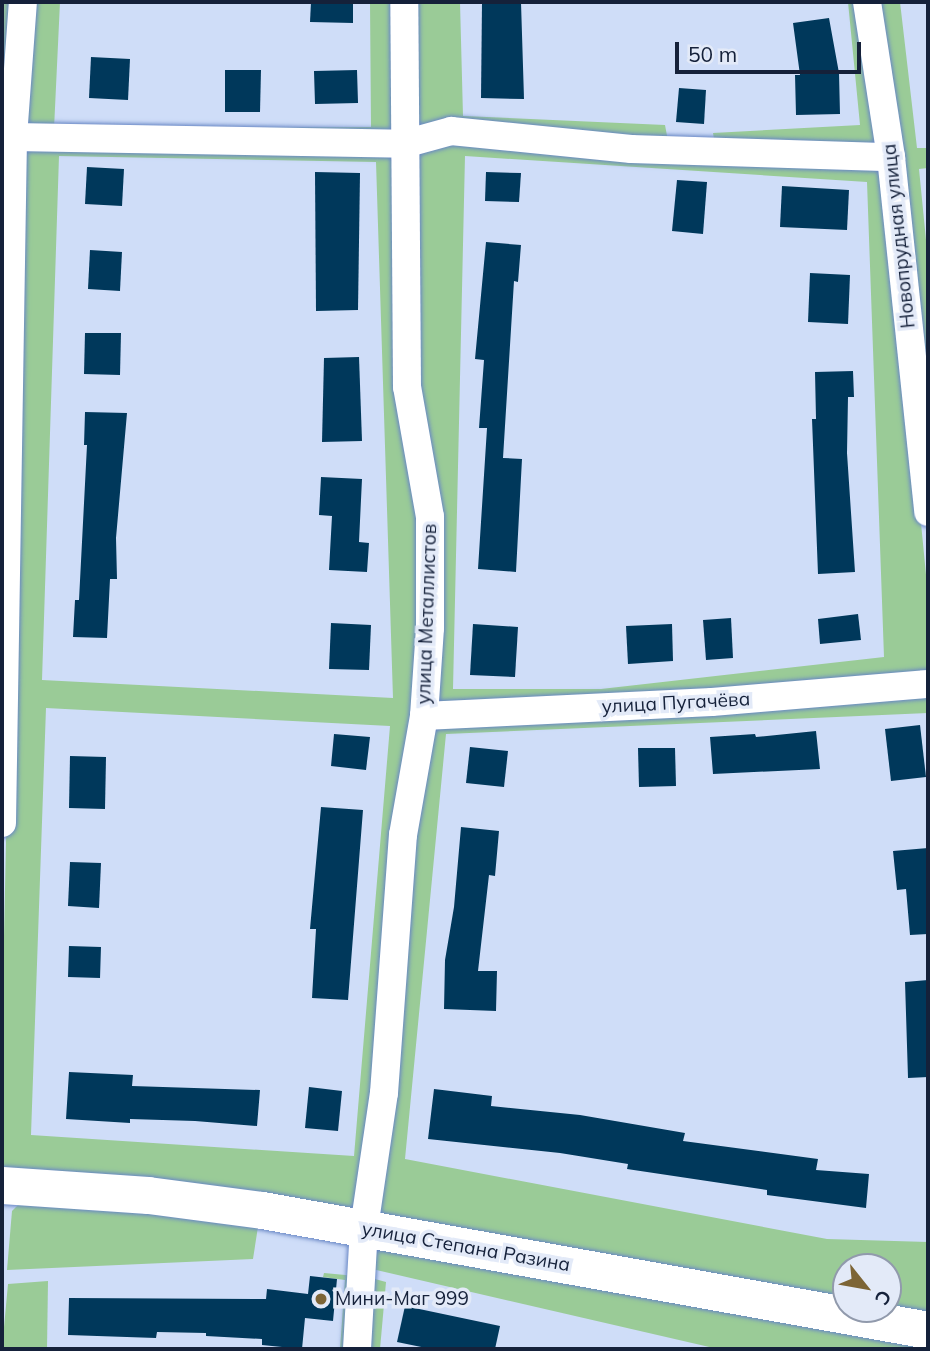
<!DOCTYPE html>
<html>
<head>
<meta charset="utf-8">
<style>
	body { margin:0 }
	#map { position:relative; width:930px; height:1351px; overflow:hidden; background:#cfddf8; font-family:Mulish,sans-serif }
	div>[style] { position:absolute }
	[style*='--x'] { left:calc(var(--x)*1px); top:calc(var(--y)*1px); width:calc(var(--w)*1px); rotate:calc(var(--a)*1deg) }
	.green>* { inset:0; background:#9acb97 }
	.building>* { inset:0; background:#00385b }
	.roads { filter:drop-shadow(0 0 2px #6887c5) drop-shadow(0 0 2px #6887c5) }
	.minor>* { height:28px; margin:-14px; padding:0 14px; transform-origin:14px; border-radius:14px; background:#fff }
	.major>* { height:37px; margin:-18.5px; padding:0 18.5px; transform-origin:18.5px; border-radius:18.5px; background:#fff }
	.dots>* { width:19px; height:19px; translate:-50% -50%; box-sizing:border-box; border:4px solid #e3eaf8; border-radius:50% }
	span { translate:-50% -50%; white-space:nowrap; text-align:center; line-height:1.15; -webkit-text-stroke:7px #e3eaf8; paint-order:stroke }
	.street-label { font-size:19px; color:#15213a }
	.poi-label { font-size:19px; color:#15213a }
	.left { translate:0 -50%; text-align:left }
	.frame { position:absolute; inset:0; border:4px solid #15213a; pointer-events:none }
	.north { position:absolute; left:832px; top:1253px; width:70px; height:70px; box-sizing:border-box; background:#e3eaf8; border:2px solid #919aac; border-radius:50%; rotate:121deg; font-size:19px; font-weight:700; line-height:28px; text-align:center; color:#15213a }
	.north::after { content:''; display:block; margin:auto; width:24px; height:32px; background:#7d6536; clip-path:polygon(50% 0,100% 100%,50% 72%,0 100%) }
	.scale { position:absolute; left:675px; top:42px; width:186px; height:32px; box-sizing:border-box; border:4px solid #15213a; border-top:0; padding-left:9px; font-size:21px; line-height:24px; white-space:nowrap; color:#15213a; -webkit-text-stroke:5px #e3eaf8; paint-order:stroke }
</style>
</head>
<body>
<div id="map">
	<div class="green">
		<i style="clip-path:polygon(2px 2px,15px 2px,2px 334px)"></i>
		<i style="clip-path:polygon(29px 2px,60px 2px,54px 129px,371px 127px,370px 2px,398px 2px,397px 138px,21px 131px)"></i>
		<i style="clip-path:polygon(411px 2px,460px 2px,463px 116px,665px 125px,668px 141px,714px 139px,713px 133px,860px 125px,848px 2px,865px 2px,885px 152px,411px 137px)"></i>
		<i style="clip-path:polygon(874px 2px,900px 2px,917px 148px,928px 148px,928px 168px,919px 169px,928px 260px,928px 445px)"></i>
		<i style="clip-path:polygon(evenodd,452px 137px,886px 164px,928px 595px,928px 677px,431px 711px,414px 383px,411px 151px,452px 137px,465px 156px,867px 182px,884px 657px,601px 689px,453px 689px,465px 156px)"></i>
		<i style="clip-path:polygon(evenodd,21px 142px,398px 149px,425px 517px,423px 626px,378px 1089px,352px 1214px,5px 1173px,2px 1151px,2px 1030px,21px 142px,59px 156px,376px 162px,393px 698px,42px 680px,59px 156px,21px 142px,46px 708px,390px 726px,354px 1156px,31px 1135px,46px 708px)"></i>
		<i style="clip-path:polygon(928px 689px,928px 713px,446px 734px,405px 1159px,827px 1239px,928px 1242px,928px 1320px,888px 1309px,888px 1267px,846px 1267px,846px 1305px,384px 1219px,375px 1209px,427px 730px,440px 721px)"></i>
		<i style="clip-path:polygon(24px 1199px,259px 1220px,253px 1259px,7px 1270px,12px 1211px)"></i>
		<i style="clip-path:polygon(379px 1242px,928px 1343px,928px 1349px,718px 1349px,372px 1269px)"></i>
		<i style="clip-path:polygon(324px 1273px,356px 1276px,350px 1349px,340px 1349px,345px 1280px,323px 1277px)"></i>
		<i style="clip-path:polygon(371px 1278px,386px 1282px,380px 1349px,364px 1349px)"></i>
		<i style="clip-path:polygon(48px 1281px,47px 1349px,2px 1349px,8px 1284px)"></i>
	</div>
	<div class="building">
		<i style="clip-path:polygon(311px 2px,353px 2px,353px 23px,310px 22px)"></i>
		<i style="clip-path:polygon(482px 2px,521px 2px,524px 99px,481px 98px)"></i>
		<i style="clip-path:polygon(829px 18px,839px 73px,840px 114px,796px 115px,795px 75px,800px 75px,793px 23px)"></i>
		<i style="clip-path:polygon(91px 57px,130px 59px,128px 100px,89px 98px)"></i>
		<i style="clip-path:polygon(225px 70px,261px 70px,260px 112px,225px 112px)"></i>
		<i style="clip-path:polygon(357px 70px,358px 103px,315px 104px,314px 71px)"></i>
		<i style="clip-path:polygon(679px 88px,706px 90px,704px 124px,676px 122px)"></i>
		<i style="clip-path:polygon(87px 167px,124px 169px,122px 206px,85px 204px)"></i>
		<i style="clip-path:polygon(315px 172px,360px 173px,358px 310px,316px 311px)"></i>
		<i style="clip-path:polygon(486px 172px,521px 173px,519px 202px,485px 201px)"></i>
		<i style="clip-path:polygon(677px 180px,707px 182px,703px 234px,672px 231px)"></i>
		<i style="clip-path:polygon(782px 186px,849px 190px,847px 230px,780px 227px)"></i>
		<i style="clip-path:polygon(486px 242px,521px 245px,518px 282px,514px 281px,503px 458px,522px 459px,516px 572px,478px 569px,487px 428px,479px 428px,484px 360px,475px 359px)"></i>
		<i style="clip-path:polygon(90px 250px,122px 252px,120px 291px,88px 289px)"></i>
		<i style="clip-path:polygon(810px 273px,850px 275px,848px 324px,808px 322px)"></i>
		<i style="clip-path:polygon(85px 333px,121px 333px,120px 375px,84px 374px)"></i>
		<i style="clip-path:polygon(359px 357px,362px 441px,322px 442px,324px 358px)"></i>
		<i style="clip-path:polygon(853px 371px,854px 397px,848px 397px,847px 453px,855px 572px,818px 574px,812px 419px,816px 419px,815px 372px)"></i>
		<i style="clip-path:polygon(85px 412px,127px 413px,116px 538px,117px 579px,110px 579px,107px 638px,73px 637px,75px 600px,79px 600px,87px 445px,84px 445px)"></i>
		<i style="clip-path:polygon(321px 477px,362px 479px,359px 542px,369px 543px,367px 572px,329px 570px,332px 516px,319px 515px)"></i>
		<i style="clip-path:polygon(858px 614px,861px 640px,820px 644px,818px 619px)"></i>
		<i style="clip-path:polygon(731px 618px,733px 658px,706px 660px,703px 620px)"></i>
		<i style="clip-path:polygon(331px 623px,371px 625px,369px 670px,329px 669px)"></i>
		<i style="clip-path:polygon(473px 624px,518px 627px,515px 677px,470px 675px)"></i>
		<i style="clip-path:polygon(672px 624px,673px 661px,628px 664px,626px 626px)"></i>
		<i style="clip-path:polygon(920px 725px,926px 777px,891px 781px,885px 729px)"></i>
		<i style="clip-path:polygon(816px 731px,820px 769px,713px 774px,710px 737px,755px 734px,756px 737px)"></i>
		<i style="clip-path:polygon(334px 734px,370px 737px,366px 770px,331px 766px)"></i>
		<i style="clip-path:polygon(470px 747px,508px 751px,504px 787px,466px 783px)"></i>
		<i style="clip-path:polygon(638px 748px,675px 748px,676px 786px,639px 787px)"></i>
		<i style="clip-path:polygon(70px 756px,106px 757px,105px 809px,69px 808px)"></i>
		<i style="clip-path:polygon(321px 807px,363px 810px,348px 1000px,312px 998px,316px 929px,310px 929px)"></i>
		<i style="clip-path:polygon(461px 827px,499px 831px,495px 876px,489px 875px,478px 971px,497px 971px,496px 1011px,444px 1009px,445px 960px,454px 907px)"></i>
		<i style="clip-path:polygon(928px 848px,928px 934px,910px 935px,906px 889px,897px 890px,893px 851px)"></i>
		<i style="clip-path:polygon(70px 862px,101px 863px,99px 908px,68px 906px)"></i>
		<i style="clip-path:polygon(69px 946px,101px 947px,100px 978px,68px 977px)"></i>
		<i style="clip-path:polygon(928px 980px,928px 1077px,908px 1078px,905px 982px)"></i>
		<i style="clip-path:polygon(69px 1072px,133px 1075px,132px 1086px,260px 1090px,257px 1126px,195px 1121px,130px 1119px,130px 1123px,66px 1119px)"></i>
		<i style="clip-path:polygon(309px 1087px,342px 1091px,338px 1131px,305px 1128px)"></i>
		<i style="clip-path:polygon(434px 1089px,492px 1096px,491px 1106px,580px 1115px,685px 1133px,683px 1141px,818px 1159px,816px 1170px,869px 1174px,866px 1208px,767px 1195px,767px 1190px,627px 1169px,628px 1164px,560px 1153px,428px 1139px)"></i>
		<i style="clip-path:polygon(310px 1276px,337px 1279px,333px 1321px,305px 1318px,302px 1349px,262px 1345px,262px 1339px,206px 1336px,206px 1333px,157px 1332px,156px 1338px,68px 1335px,69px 1298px,266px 1299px,267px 1289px,308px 1294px)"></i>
		<i style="clip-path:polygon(405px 1306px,500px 1326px,495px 1349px,431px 1349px,397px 1342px)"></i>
	</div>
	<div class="roads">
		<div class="minor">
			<i style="--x:867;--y:2;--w:157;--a:81.2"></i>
			<i style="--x:891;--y:157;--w:357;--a:84"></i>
			<i style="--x:13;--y:137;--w:391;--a:1"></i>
			<i style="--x:404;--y:144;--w:49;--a:-15.5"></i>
			<i style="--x:451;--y:131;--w:181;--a:5.7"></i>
			<i style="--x:631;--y:149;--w:260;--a:1.8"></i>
			<i style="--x:424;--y:716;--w:288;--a:-2.8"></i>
			<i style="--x:712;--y:702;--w:217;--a:-4.8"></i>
			<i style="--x:2;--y:823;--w:686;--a:-89.08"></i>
			<i style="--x:13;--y:137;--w:135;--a:-85.8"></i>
			<i style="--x:357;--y:1349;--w:121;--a:-86.7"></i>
			<i style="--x:364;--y:1228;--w:136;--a:-81.6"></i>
			<i style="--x:384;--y:1093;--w:259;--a:-85.8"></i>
			<i style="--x:403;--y:835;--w:121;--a:-80"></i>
			<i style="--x:424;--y:716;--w:88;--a:-86.1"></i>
			<i style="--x:430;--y:628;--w:111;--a:-90"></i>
			<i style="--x:430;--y:517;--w:132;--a:-100"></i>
			<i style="--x:407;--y:387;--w:385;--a:-90.4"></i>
		</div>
		<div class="major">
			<i style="--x:2;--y:1185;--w:146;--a:3.9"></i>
			<i style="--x:148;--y:1195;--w:115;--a:7.5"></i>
			<i style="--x:262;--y:1210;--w:677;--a:10.21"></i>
		</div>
	</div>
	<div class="dots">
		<i style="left:321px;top:1299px;background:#7d6536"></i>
	</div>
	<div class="street-label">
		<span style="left:899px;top:236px;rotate:-96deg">Новопрудная улица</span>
		<span style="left:427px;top:614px;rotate:-88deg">улица Металлистов</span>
		<span style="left:676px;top:703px;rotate:-3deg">улица Пугачёва</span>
		<span style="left:466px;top:1247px;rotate:10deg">улица Степана Разина</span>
	</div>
	<div class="poi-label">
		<span class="left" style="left:335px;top:1299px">Мини-Маг 999</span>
	</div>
	<div class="frame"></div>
	<div class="north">С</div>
	<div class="scale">50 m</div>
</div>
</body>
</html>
